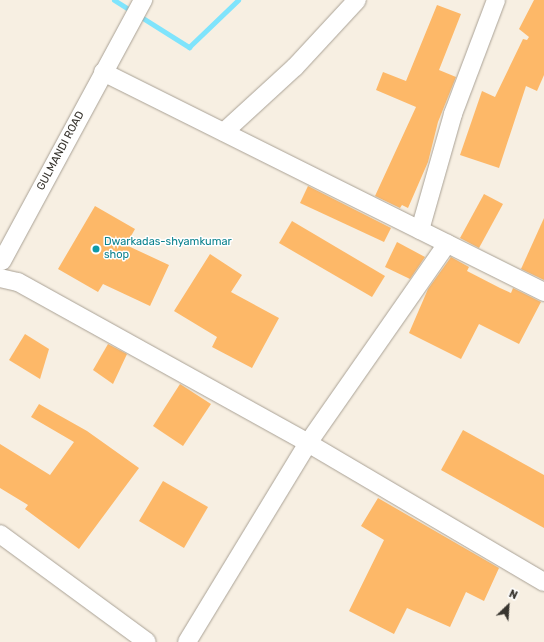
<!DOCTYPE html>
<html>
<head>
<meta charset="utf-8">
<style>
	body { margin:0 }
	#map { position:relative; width:544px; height:642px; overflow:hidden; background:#f7efe2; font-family:Rubik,sans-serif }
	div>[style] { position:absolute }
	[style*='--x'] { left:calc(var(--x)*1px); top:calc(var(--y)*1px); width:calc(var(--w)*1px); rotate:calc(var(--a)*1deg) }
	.stream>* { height:5px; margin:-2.5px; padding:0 2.5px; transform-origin:2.5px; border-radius:2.5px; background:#7fe4fc }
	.building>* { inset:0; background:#fdb868 }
	.roads { filter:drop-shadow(0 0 1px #a9a195) drop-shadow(0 0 1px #a9a195) }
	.minor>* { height:18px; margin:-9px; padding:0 9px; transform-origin:9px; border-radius:9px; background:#fff }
	.dots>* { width:11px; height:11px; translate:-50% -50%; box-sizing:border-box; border:2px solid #fff; border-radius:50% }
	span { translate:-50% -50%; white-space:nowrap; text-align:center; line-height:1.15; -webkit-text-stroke:3px #fff; paint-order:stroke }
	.street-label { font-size:11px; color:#38352f }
	.culture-label { font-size:11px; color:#0d838f }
	.left { translate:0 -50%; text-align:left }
	.north { position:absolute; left:488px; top:586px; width:40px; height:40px; -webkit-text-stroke:3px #fff; paint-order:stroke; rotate:25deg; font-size:11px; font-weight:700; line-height:16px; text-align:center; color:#38352f }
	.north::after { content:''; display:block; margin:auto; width:14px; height:18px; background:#38352f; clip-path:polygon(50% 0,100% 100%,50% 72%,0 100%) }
</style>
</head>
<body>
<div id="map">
	<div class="stream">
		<i style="--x:114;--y:0;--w:89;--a:32.1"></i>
		<i style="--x:189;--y:47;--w:68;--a:-43.8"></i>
	</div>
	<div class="building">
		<i style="clip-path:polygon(534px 0,544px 0,544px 75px,537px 91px,526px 86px,499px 168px,460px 155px,482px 91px,495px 97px,523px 39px,527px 40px,529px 37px,519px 29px)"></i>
		<i style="clip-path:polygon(437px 5px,461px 14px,439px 70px,456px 77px,438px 122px,428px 162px,408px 208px,402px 205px,400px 208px,375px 196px,416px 107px,376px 90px,383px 72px,406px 81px)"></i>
		<i style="clip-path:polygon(308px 186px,391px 228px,384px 242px,300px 203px)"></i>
		<i style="clip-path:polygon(484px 194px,503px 204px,479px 248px,460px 238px)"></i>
		<i style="clip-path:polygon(95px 206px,135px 229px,126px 245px,169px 265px,150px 306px,103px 284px,98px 292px,58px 269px)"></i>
		<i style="clip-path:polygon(544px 218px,544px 280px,521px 269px)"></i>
		<i style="clip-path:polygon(292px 221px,385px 276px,372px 297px,279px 243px)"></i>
		<i style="clip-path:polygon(397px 242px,425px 257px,410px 279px,385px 267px)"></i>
		<i style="clip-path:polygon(210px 254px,242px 275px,231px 292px,279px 318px,252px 368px,212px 347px,217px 337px,174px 311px)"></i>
		<i style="clip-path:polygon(451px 257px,469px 267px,467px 271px,500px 288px,511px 293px,513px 288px,541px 302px,519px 344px,479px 324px,461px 359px,409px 333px,428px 289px)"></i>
		<i style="clip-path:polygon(25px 334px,49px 349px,40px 379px,9px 360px)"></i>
		<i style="clip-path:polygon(108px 344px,127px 354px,113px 384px,93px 370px)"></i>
		<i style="clip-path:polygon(180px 384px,211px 404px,183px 446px,153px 426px)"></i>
		<i style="clip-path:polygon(39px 404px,87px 431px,139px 468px,79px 549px,25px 509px,28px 505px,0 488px,0 444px,50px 475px,74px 442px,31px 417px)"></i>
		<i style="clip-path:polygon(463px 430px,544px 475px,544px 528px,441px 470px)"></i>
		<i style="clip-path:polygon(163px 481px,208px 507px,184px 548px,139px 521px)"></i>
		<i style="clip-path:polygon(378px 498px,499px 568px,484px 601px,466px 592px,450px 627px,407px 608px,394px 634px,349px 611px,384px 540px,361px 526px)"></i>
	</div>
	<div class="roads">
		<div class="minor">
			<i style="--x:103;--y:72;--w:493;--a:26.5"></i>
			<i style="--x:224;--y:132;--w:96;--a:-42.5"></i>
			<i style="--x:295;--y:67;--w:91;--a:-47.2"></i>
			<i style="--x:420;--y:230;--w:121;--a:-74.1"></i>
			<i style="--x:453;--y:114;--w:122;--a:-69.3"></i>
			<i style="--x:2;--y:261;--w:297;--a:-61.6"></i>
			<i style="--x:0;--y:278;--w:18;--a:13"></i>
			<i style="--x:18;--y:282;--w:332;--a:29"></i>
			<i style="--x:308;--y:443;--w:274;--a:30.5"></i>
			<i style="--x:0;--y:534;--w:182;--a:36.3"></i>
			<i style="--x:187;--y:642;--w:233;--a:-58.7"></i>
			<i style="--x:308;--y:443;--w:243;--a:-55.1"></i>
		</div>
	</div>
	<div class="dots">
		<i style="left:96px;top:249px;background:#0f9aa8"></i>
	</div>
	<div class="street-label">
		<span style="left:61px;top:151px;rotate:-62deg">GULMANDI ROAD</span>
	</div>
	<div class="culture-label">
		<span class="left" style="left:104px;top:249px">Dwarkadas-shyamkumar<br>shop</span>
	</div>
	<div class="north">N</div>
</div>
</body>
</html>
